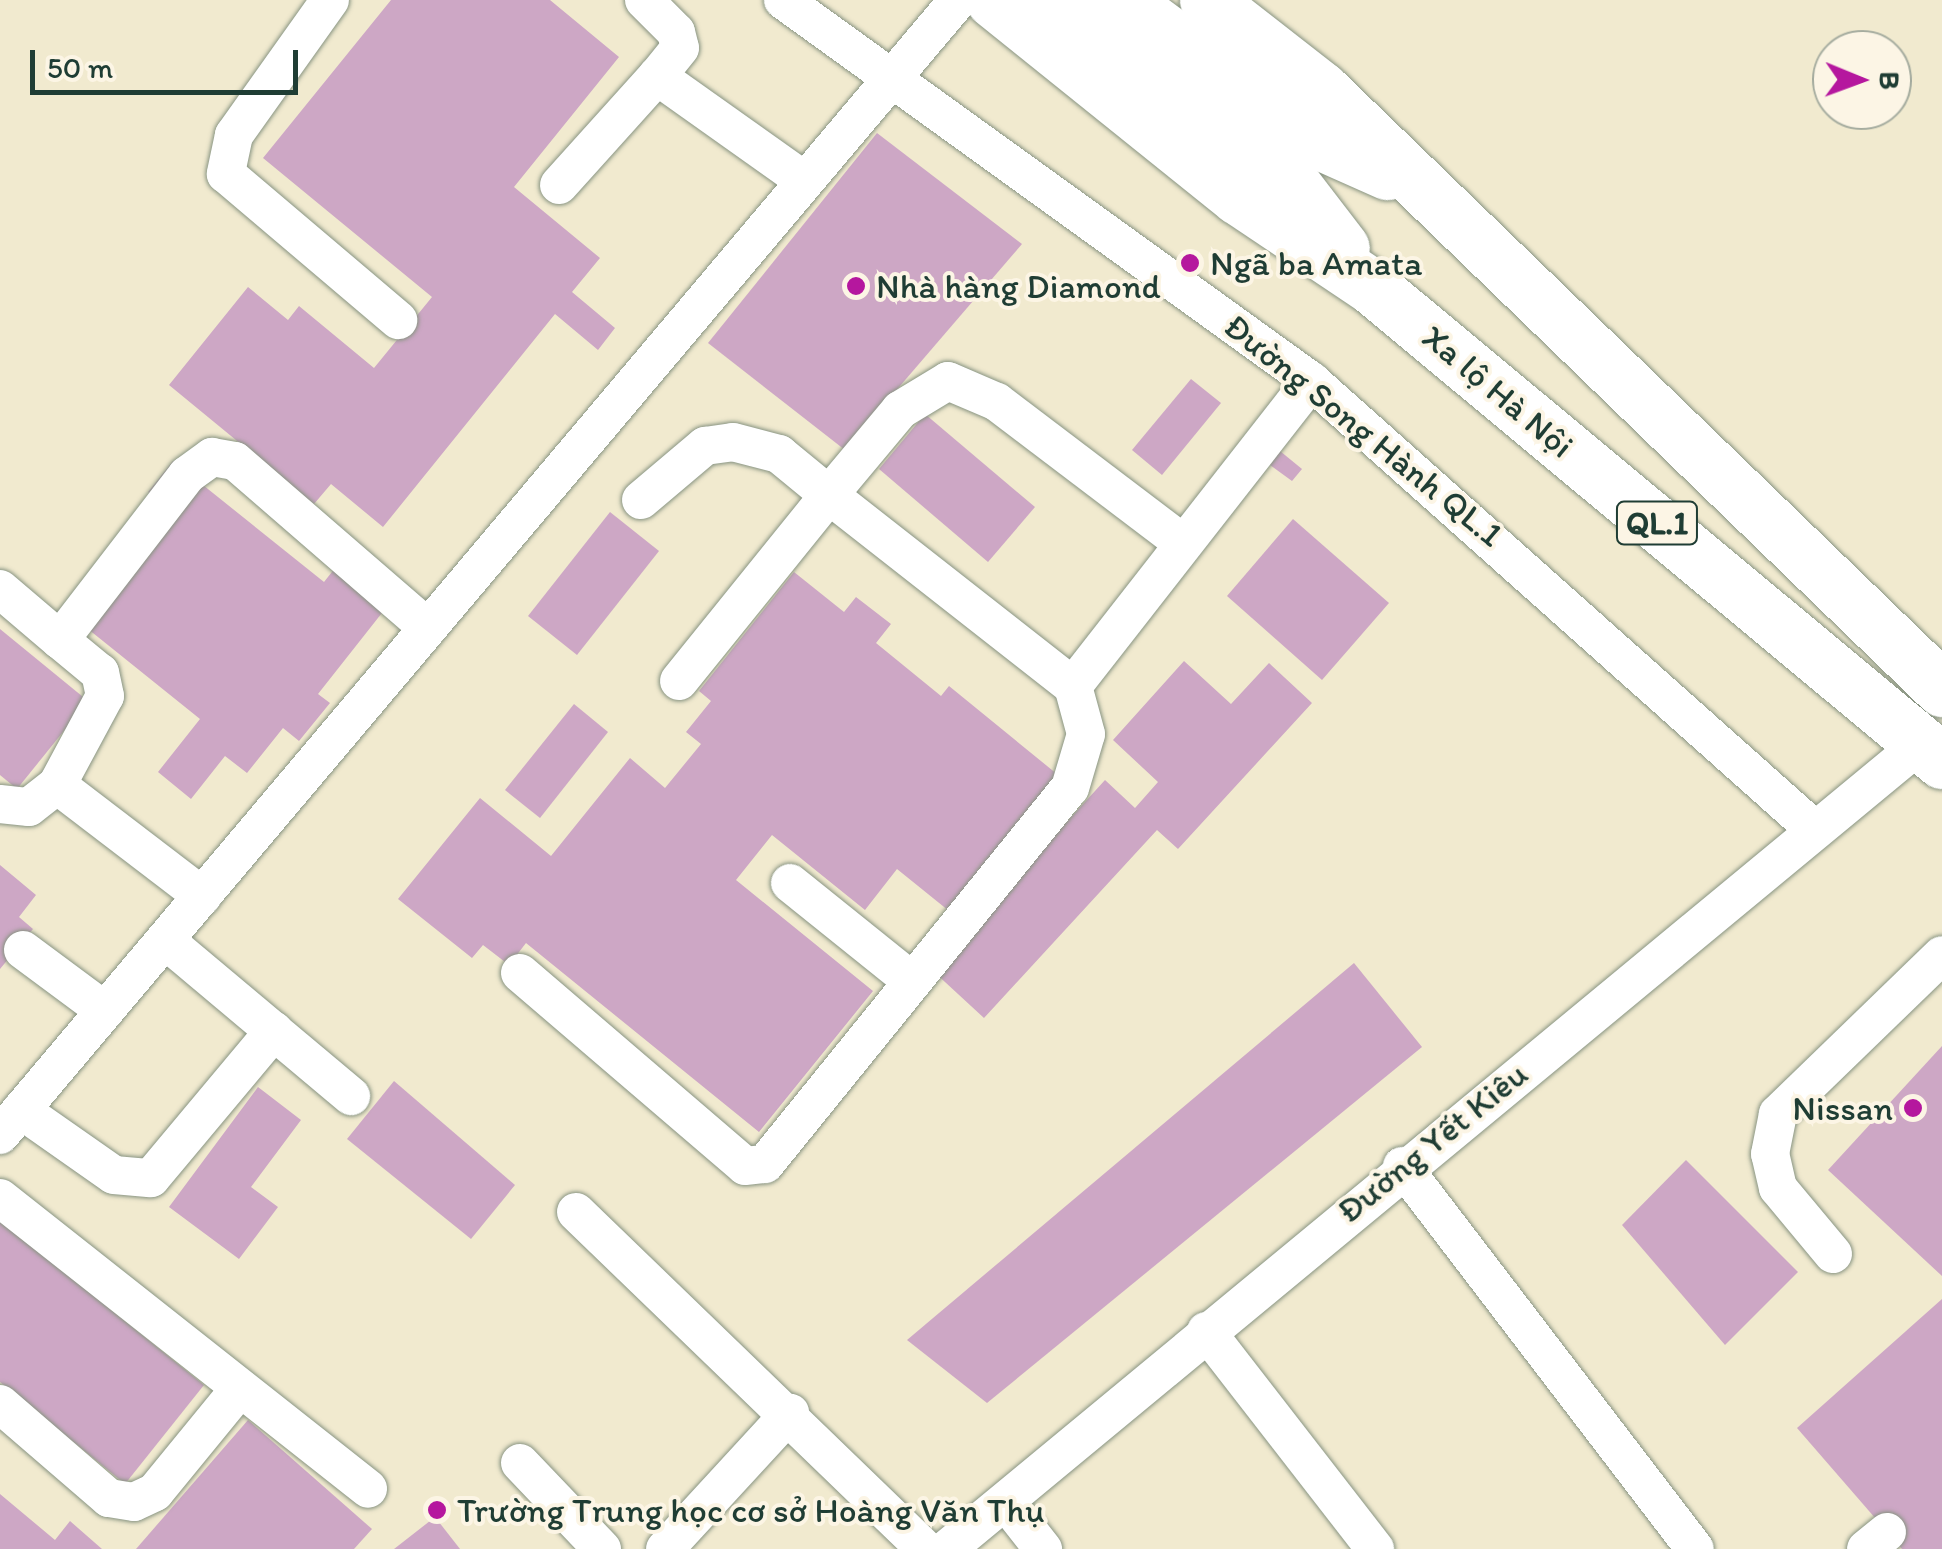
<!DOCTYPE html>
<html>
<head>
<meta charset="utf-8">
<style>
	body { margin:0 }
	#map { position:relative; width:1942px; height:1549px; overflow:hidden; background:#f1eacf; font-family:Itim,sans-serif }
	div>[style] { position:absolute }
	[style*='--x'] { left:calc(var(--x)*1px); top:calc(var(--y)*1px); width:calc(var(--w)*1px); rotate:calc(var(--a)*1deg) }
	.building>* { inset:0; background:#cda7c5 }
	.roads { filter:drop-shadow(0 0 2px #889482) drop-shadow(0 0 2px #889482) }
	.minor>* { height:38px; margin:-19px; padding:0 19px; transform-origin:19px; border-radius:19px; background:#fff }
	.highway>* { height:55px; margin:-27.5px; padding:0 27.5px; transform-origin:27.5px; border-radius:27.5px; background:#fff }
	.dots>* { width:28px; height:28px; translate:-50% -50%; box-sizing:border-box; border:5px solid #fcf5e5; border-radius:50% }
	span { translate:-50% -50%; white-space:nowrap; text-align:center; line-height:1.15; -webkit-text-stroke:8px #fcf5e5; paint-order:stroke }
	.shield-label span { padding:2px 8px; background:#fcf5e5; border:2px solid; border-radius:8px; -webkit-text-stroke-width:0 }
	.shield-label { font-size:32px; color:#1f3d34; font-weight:700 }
	.poi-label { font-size:35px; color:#1f3d34 }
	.left { translate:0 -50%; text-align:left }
	.right { translate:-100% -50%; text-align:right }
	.street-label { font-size:35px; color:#1f3d34 }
	.north { position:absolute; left:1812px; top:30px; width:100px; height:100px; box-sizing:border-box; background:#fcf5e5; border:2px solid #a4ab9e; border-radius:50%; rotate:91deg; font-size:28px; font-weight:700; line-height:40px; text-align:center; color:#1f3d34 }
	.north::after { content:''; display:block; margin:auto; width:35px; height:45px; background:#b5179e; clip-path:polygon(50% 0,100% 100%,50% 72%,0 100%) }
	.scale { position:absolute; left:30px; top:50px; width:268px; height:45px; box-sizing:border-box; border:5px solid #1f3d34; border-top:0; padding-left:12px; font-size:30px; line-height:35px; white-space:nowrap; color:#1f3d34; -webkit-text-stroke:8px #fcf5e5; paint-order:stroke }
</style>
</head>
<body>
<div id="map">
	<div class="building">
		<i style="clip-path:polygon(391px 0,550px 0,619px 57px,514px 187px,600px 258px,572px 292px,615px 328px,598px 350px,555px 314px,383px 527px,331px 484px,314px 504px,169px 385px,248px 287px,288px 320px,299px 306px,374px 368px,432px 297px,263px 158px)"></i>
		<i style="clip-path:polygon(877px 133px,1022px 244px,845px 450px,708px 343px)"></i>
		<i style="clip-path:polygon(1191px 379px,1221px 403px,1162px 475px,1132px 450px)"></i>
		<i style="clip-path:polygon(925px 414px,1035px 507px,988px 562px,879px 469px)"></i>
		<i style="clip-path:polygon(1280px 451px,1302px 469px,1292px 481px,1270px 465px)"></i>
		<i style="clip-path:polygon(173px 461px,324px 582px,339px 563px,389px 604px,318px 694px,330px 703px,299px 741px,283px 728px,247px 773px,225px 756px,191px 799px,158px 772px,200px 719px,88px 629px,178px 516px,148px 492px)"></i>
		<i style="clip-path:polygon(610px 512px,659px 551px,577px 655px,528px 616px)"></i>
		<i style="clip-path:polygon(1293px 519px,1389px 603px,1322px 680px,1227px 596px)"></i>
		<i style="clip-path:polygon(794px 572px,844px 612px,856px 597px,891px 624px,876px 643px,941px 696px,949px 686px,1063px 779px,954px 915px,897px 869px,865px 910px,772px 835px,736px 880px,873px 991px,759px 1132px,526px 943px,509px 965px,483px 945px,472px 958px,398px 899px,480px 798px,551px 856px,630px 758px,665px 788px,701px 744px,686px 732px,711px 701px,699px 691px)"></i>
		<i style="clip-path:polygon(0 629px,88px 701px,17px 789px,0 775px)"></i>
		<i style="clip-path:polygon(1184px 661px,1231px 704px,1269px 663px,1312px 703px,1178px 849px,1157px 830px,984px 1018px,932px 970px,1105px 780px,1135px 808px,1158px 782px,1113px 740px)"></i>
		<i style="clip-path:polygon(574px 704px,608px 732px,540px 818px,505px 790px)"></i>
		<i style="clip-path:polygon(0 865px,36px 895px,19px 917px,33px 929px,0 969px)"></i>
		<i style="clip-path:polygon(1354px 963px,1422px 1047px,987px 1403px,907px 1340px)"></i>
		<i style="clip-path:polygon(1942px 1046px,1942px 1276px,1828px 1170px)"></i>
		<i style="clip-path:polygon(394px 1081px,515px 1185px,471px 1239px,347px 1139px)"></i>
		<i style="clip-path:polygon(258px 1087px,301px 1120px,251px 1187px,278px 1207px,239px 1259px,169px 1207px)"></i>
		<i style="clip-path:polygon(1686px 1160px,1798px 1272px,1725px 1345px,1622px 1225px)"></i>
		<i style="clip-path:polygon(0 1220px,204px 1385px,125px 1484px,0 1382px)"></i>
		<i style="clip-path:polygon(1942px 1299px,1942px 1549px,1902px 1549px,1797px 1428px)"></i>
		<i style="clip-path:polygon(248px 1420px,372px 1529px,354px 1549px,136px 1549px)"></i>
		<i style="clip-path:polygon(0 1494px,55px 1540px,70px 1521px,102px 1549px,0 1549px)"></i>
		<i style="clip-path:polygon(435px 1517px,460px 1549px,394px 1549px)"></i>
	</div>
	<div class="roads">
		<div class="minor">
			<i style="--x:330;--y:0;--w:166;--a:125.4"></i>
			<i style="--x:234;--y:135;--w:40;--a:102"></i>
			<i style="--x:226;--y:174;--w:226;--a:40.3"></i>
			<i style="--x:644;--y:0;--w:45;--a:45"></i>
			<i style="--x:676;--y:32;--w:16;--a:76"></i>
			<i style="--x:680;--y:48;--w:36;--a:129"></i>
			<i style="--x:783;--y:0;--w:651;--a:35.81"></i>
			<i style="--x:1311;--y:381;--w:675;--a:41.7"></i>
			<i style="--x:559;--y:185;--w:147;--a:-48"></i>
			<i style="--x:657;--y:76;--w:181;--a:35.4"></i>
			<i style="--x:641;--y:500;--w:84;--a:-40.2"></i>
			<i style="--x:705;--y:446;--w:28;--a:-8"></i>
			<i style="--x:733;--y:442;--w:48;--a:14.6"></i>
			<i style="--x:779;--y:454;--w:65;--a:39.4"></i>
			<i style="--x:829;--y:495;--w:111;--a:-50.1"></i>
			<i style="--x:900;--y:410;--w:56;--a:-31.1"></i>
			<i style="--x:948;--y:381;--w:53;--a:23.2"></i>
			<i style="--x:997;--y:402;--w:233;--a:37.2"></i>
			<i style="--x:0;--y:589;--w:79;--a:40.4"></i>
			<i style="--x:60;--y:640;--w:208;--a:-52.4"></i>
			<i style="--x:187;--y:475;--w:31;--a:-36"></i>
			<i style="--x:212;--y:457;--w:23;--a:10"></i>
			<i style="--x:235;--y:461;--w:255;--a:40.9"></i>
			<i style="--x:679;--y:681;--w:239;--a:-51.1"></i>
			<i style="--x:829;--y:495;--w:310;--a:38.1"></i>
			<i style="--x:1073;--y:686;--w:387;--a:-52"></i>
			<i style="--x:57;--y:785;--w:101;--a:-61.7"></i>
			<i style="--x:105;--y:696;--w:24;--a:-102"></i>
			<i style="--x:100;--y:673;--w:52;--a:-140.5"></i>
			<i style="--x:0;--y:804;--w:29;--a:6"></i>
			<i style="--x:29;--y:807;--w:36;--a:-38"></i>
			<i style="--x:57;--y:785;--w:183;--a:37.4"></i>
			<i style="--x:790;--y:883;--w:156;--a:38.8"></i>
			<i style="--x:165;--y:940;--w:243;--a:40"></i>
			<i style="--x:23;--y:950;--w:102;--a:36.6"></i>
			<i style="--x:520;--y:973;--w:296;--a:40.6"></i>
			<i style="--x:745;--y:1166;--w:20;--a:-6"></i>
			<i style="--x:765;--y:1164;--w:484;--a:-51"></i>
			<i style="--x:1070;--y:788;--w:56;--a:-73.5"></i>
			<i style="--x:1086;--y:734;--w:50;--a:-105.2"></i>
			<i style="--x:21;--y:1110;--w:113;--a:35"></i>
			<i style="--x:114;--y:1175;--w:37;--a:5"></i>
			<i style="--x:151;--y:1178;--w:192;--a:-50.1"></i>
			<i style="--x:0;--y:1135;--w:1485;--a:-49.83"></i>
			<i style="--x:1402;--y:1166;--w:482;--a:52.6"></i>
			<i style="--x:0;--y:1198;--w:469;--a:38.3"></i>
			<i style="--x:576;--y:1212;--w:485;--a:44"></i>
			<i style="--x:1833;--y:1254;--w:86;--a:-129.8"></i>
			<i style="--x:1778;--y:1188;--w:35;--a:-103"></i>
			<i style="--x:1770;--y:1154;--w:41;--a:-78.7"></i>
			<i style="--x:1778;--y:1114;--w:228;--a:-44.1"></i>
			<i style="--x:1206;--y:1331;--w:276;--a:52.2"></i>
			<i style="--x:0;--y:1404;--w:144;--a:40.8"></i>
			<i style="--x:109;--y:1498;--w:25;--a:9"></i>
			<i style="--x:134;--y:1502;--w:23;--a:-25"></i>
			<i style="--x:155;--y:1492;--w:134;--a:-50.7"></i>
			<i style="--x:520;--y:1463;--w:119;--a:46.4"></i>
			<i style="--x:1006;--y:1502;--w:60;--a:51.8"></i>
			<i style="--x:665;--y:1549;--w:185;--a:-47.4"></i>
			<i style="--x:947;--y:1549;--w:1266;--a:-39.59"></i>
			<i style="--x:1866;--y:1549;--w:27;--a:-39"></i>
		</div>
		<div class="highway">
			<i style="--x:993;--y:0;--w:314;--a:38.8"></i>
			<i style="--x:1238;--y:197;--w:160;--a:33.8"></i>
			<i style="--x:1371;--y:286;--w:743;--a:39.76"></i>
			<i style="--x:1056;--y:0;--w:278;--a:36.7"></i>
			<i style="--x:1279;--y:166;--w:103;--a:52.5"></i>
			<i style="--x:1123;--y:0;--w:228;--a:36.6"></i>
			<i style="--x:1306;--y:136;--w:89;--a:24"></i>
			<i style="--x:1207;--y:0;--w:145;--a:38"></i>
			<i style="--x:1321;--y:89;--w:864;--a:44.01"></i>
		</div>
	</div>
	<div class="dots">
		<i style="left:1190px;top:263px;background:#b5179e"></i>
		<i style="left:856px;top:286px;background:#b5179e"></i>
		<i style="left:1913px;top:1108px;background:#b5179e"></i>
		<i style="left:437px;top:1510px;background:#b5179e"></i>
	</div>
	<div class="shield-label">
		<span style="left:1657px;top:523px">QL.1</span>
	</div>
	<div class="poi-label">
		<span class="left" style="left:1210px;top:263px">Ngã ba Amata</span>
		<span class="left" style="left:876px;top:286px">Nhà hàng Diamond</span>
		<span class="right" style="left:1893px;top:1108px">Nissan</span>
		<span class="left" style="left:457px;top:1510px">Trường Trung học cơ sở Hoàng Văn Thụ</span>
	</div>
	<div class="street-label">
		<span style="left:1498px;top:391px;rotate:40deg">Xa lộ Hà Nội</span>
		<span style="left:1364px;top:430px;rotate:39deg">Đường Song Hành QL.1</span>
		<span style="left:1432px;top:1142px;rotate:-39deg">Đường Yết Kiêu</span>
	</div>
	<div class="north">B</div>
	<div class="scale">50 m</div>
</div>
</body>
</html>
